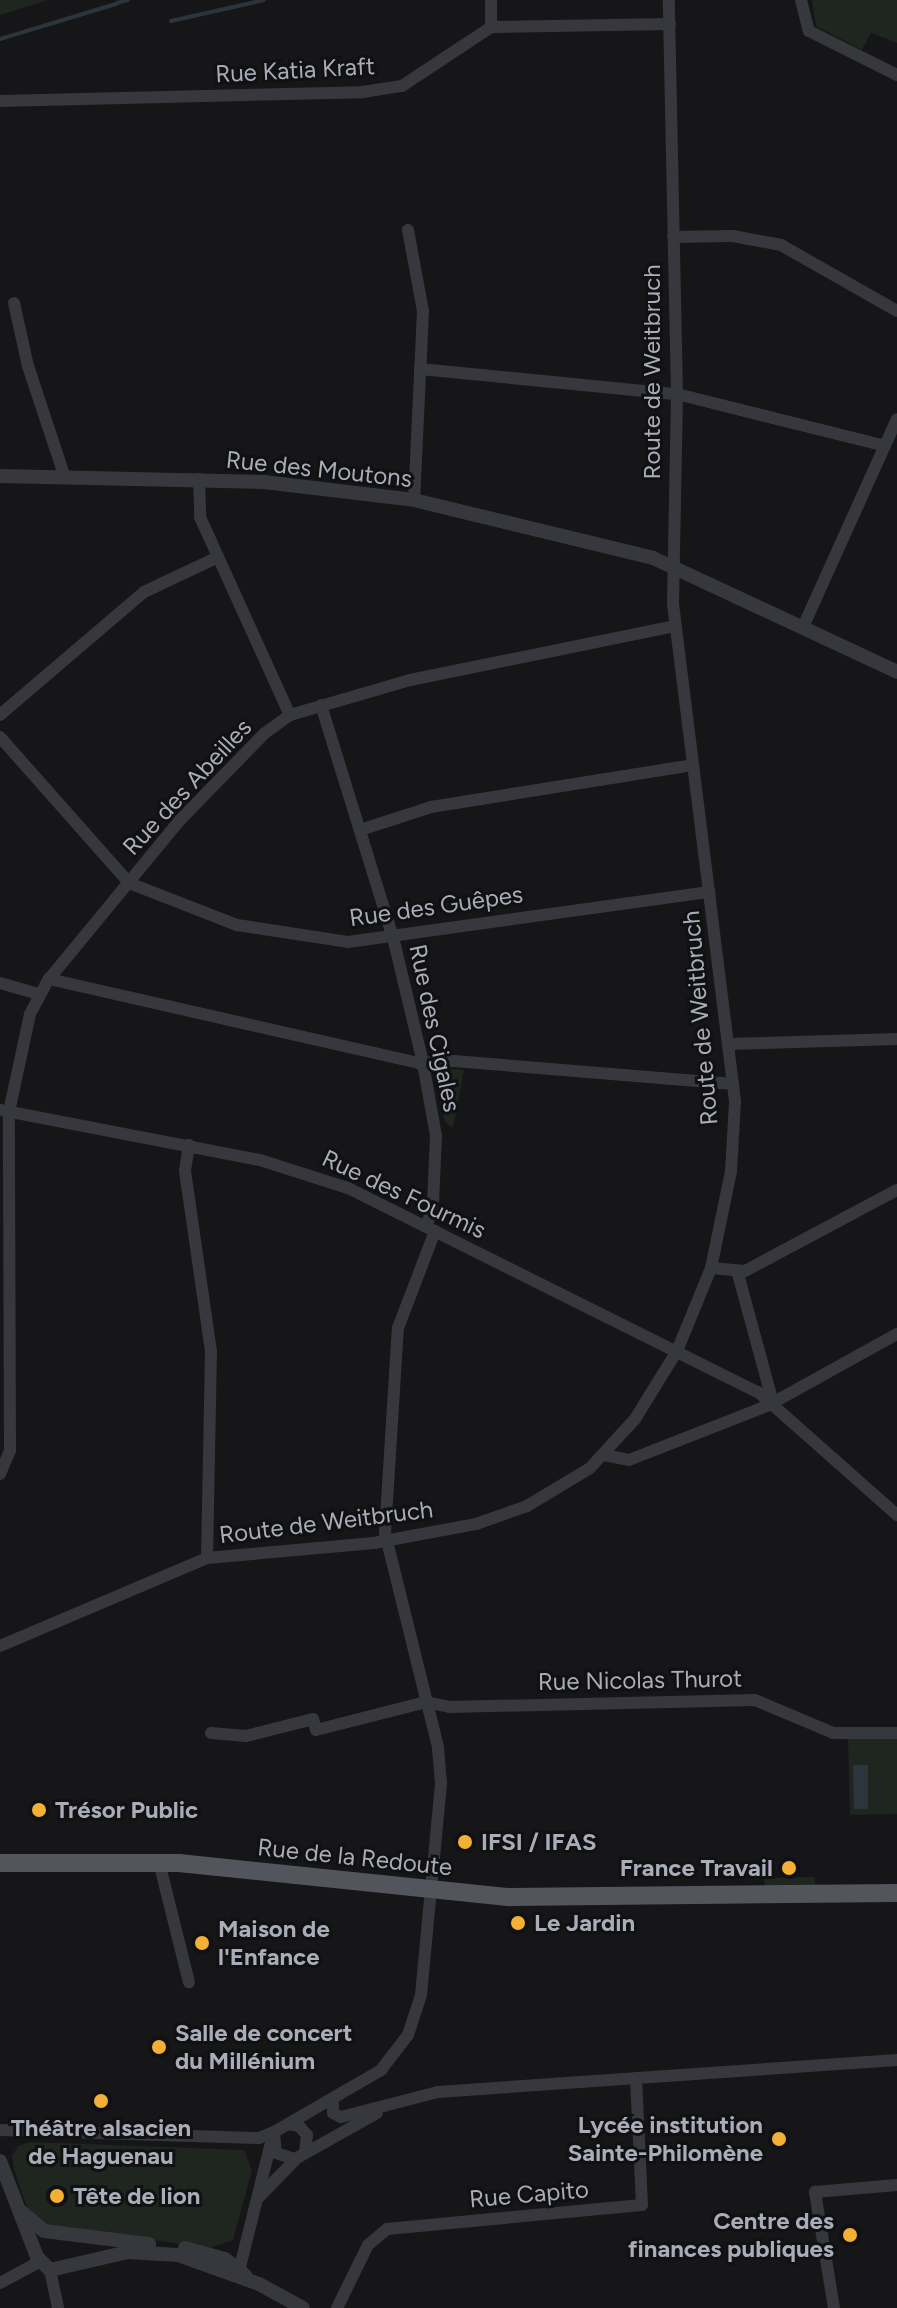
<!DOCTYPE html>
<html>
<head>
<meta charset="utf-8">
<style>
	body { margin:0 }
	#map { position:relative; width:897px; height:2308px; overflow:hidden; background:#161618; font-family:Figtree,sans-serif }
	div>[style] { position:absolute }
	[style*='--x'] { left:calc(var(--x)*1px); top:calc(var(--y)*1px); width:calc(var(--w)*1px); rotate:calc(var(--a)*1deg) }
	.green>* { inset:0; background:#1e261f }
	.water>* { inset:0; background:#2c353c }
	.stream>* { height:4px; margin:-2px; padding:0 2px; transform-origin:2px; border-radius:2px; background:#2c353c }
	.minor>* { height:12px; margin:-6px; padding:0 6px; transform-origin:6px; border-radius:6px; background:#37383d }
	.tertiary>* { height:14px; margin:-7px; padding:0 7px; transform-origin:7px; border-radius:7px; background:#37383d }
	.primary>* { height:18px; margin:-9px; padding:0 9px; transform-origin:9px; border-radius:9px; background:#53555c }
	.dots>* { width:22px; height:22px; translate:-50% -50%; box-sizing:border-box; border:4px solid #111113; border-radius:50% }
	span { translate:-50% -50%; white-space:nowrap; text-align:center; line-height:1.15; -webkit-text-stroke:6px #111113; paint-order:stroke }
	.street-label { font-size:24px; color:#a8adb8 }
	.poi-label { font-size:24px; color:#a8adb8; font-weight:700 }
	.left { translate:0 -50%; text-align:left }
	.right { translate:-100% -50%; text-align:right }
</style>
</head>
<body>
<div id="map">
	<div class="green">
		<i style="clip-path:polygon(0 0,48px 0,0 15px)"></i>
		<i style="clip-path:polygon(812px 0,897px 0,897px 43px,871px 33px,862px 50px,816px 26px)"></i>
		<i style="clip-path:polygon(448px 1069px,464px 1070px,453px 1128px,445px 1122px,436px 1081px)"></i>
		<i style="clip-path:polygon(897px 1738px,897px 1814px,850px 1815px,848px 1739px)"></i>
		<i style="clip-path:polygon(815px 1877px,815px 1886px,765px 1886px,764px 1878px)"></i>
		<i style="clip-path:polygon(31px 2142px,244px 2150px,252px 2170px,233px 2240px,210px 2248px,44px 2225px,26px 2205px,14px 2169px,12px 2156px,18px 2146px)"></i>
	</div>
	<div class="water">
		<i style="clip-path:polygon(853px 1765px,868px 1765px,868px 1809px,854px 1809px)"></i>
	</div>
	<div class="stream">
		<i style="--x:117;--y:3;--w:11;--a:-15"></i>
		<i style="--x:171;--y:21;--w:95;--a:-12.7"></i>
		<i style="--x:0;--y:39;--w:121;--a:-16.8"></i>
	</div>
	<div class="minor">
		<i style="--x:491;--y:0;--w:27;--a:90"></i>
		<i style="--x:801;--y:0;--w:32;--a:76"></i>
		<i style="--x:809;--y:31;--w:98;--a:26.6"></i>
		<i style="--x:0;--y:101;--w:363;--a:-1.4"></i>
		<i style="--x:363;--y:92;--w:39;--a:-9"></i>
		<i style="--x:402;--y:86;--w:107;--a:-33.5"></i>
		<i style="--x:491;--y:27;--w:179;--a:-1"></i>
		<i style="--x:408;--y:230;--w:82;--a:79.5"></i>
		<i style="--x:423;--y:311;--w:189;--a:92.7"></i>
		<i style="--x:673;--y:237;--w:60;--a:-1"></i>
		<i style="--x:733;--y:236;--w:49;--a:10.6"></i>
		<i style="--x:781;--y:245;--w:133;--a:29.6"></i>
		<i style="--x:14;--y:303;--w:65;--a:77.5"></i>
		<i style="--x:28;--y:366;--w:115;--a:71.7"></i>
		<i style="--x:420;--y:369;--w:258;--a:5.6"></i>
		<i style="--x:677;--y:394;--w:214;--a:14"></i>
		<i style="--x:199;--y:479;--w:38;--a:88"></i>
		<i style="--x:200;--y:517;--w:217;--a:65.6"></i>
		<i style="--x:803;--y:627;--w:228;--a:-65.7"></i>
		<i style="--x:321;--y:705;--w:243;--a:72.8"></i>
		<i style="--x:393;--y:937;--w:130;--a:76.6"></i>
		<i style="--x:423;--y:1063;--w:74;--a:79.9"></i>
		<i style="--x:436;--y:1136;--w:70;--a:92.5"></i>
		<i style="--x:433;--y:1206;--w:22;--a:108"></i>
		<i style="--x:0;--y:715;--w:189;--a:-40.5"></i>
		<i style="--x:144;--y:592;--w:82;--a:-25.3"></i>
		<i style="--x:0;--y:737;--w:195;--a:48.5"></i>
		<i style="--x:129;--y:883;--w:116;--a:21.3"></i>
		<i style="--x:237;--y:925;--w:112;--a:8.7"></i>
		<i style="--x:348;--y:942;--w:365;--a:-7.9"></i>
		<i style="--x:360;--y:830;--w:75;--a:-17.9"></i>
		<i style="--x:431;--y:807;--w:265;--a:-9.1"></i>
		<i style="--x:49;--y:979;--w:378;--a:12.8"></i>
		<i style="--x:418;--y:1063;--w:36;--a:-3"></i>
		<i style="--x:454;--y:1061;--w:280;--a:4.7"></i>
		<i style="--x:0;--y:983;--w:40;--a:16"></i>
		<i style="--x:728;--y:1044;--w:169;--a:-1.7"></i>
		<i style="--x:0;--y:1110;--w:265;--a:10.9"></i>
		<i style="--x:260;--y:1160;--w:92;--a:17.7"></i>
		<i style="--x:348;--y:1188;--w:458;--a:26.5"></i>
		<i style="--x:758;--y:1392;--w:186;--a:41.5"></i>
		<i style="--x:189;--y:1145;--w:26;--a:99"></i>
		<i style="--x:185;--y:1171;--w:182;--a:81.8"></i>
		<i style="--x:211;--y:1351;--w:207;--a:91.1"></i>
		<i style="--x:711;--y:1268;--w:34;--a:5"></i>
		<i style="--x:745;--y:1271;--w:172;--a:-28.1"></i>
		<i style="--x:738;--y:1274;--w:134;--a:74.8"></i>
		<i style="--x:604;--y:1455;--w:25;--a:11"></i>
		<i style="--x:629;--y:1460;--w:148;--a:-21.4"></i>
		<i style="--x:767;--y:1406;--w:149;--a:-29"></i>
		<i style="--x:0;--y:1474;--w:25;--a:-67"></i>
		<i style="--x:10;--y:1451;--w:339;--a:-90.2"></i>
		<i style="--x:9;--y:1112;--w:100;--a:-77.9"></i>
		<i style="--x:30;--y:1014;--w:40;--a:-62"></i>
		<i style="--x:49;--y:979;--w:206;--a:-50.5"></i>
		<i style="--x:180;--y:820;--w:122;--a:-45.7"></i>
		<i style="--x:265;--y:733;--w:31;--a:-36"></i>
		<i style="--x:290;--y:715;--w:125;--a:-16.3"></i>
		<i style="--x:410;--y:680;--w:271;--a:-11.5"></i>
		<i style="--x:0;--y:1646;--w:225;--a:-23"></i>
		<i style="--x:207;--y:1558;--w:168;--a:-5.1"></i>
		<i style="--x:374;--y:1543;--w:104;--a:-10.6"></i>
		<i style="--x:476;--y:1524;--w:54;--a:-19.4"></i>
		<i style="--x:527;--y:1506;--w:74;--a:-31.1"></i>
		<i style="--x:590;--y:1468;--w:67;--a:-47.4"></i>
		<i style="--x:635;--y:1419;--w:80;--a:-58.3"></i>
		<i style="--x:677;--y:1351;--w:90;--a:-67.7"></i>
		<i style="--x:711;--y:1268;--w:99;--a:-78.3"></i>
		<i style="--x:731;--y:1171;--w:70;--a:-86.7"></i>
		<i style="--x:735;--y:1101;--w:501;--a:-97.11"></i>
		<i style="--x:673;--y:604;--w:210;--a:-88.9"></i>
		<i style="--x:677;--y:394;--w:394;--a:-91.2"></i>
		<i style="--x:211;--y:1733;--w:35;--a:5"></i>
		<i style="--x:246;--y:1736;--w:69;--a:-14.2"></i>
		<i style="--x:313;--y:1719;--w:11;--a:75"></i>
		<i style="--x:316;--y:1730;--w:114;--a:-14.3"></i>
		<i style="--x:426;--y:1702;--w:24;--a:12"></i>
		<i style="--x:449;--y:1707;--w:306;--a:-1.3"></i>
		<i style="--x:755;--y:1700;--w:85;--a:22.9"></i>
		<i style="--x:833;--y:1733;--w:64;--a:0"></i>
		<i style="--x:159;--y:1862;--w:124;--a:76"></i>
		<i style="--x:333;--y:2104;--w:9;--a:90"></i>
		<i style="--x:333;--y:2113;--w:9;--a:27"></i>
		<i style="--x:341;--y:2117;--w:100;--a:-14.5"></i>
		<i style="--x:438;--y:2092;--w:460;--a:-4"></i>
		<i style="--x:288;--y:2124;--w:108;--a:-30.1"></i>
		<i style="--x:381;--y:2070;--w:44;--a:-52.4"></i>
		<i style="--x:408;--y:2035;--w:42;--a:-72"></i>
		<i style="--x:421;--y:1995;--w:213;--a:-84.6"></i>
		<i style="--x:441;--y:1783;--w:36;--a:-95"></i>
		<i style="--x:438;--y:1747;--w:220;--a:-103.9"></i>
		<i style="--x:385;--y:1533;--w:205;--a:-86.4"></i>
		<i style="--x:398;--y:1328;--w:104;--a:-69.1"></i>
		<i style="--x:0;--y:2130;--w:259;--a:1.8"></i>
		<i style="--x:259;--y:2138;--w:16;--a:-22"></i>
		<i style="--x:305;--y:2152;--w:17;--a:-83"></i>
		<i style="--x:307;--y:2135;--w:12;--a:-132"></i>
		<i style="--x:299;--y:2126;--w:11;--a:-170"></i>
		<i style="--x:288;--y:2124;--w:16;--a:150"></i>
		<i style="--x:274;--y:2132;--w:21;--a:85"></i>
		<i style="--x:276;--y:2153;--w:20;--a:18"></i>
		<i style="--x:295;--y:2159;--w:94;--a:-29.3"></i>
		<i style="--x:258;--y:2198;--w:53;--a:-45.8"></i>
		<i style="--x:50;--y:2270;--w:39;--a:78"></i>
		<i style="--x:238;--y:2275;--w:140;--a:-76"></i>
		<i style="--x:0;--y:2283;--w:44;--a:-28.3"></i>
		<i style="--x:337;--y:2308;--w:70;--a:-63.8"></i>
		<i style="--x:368;--y:2245;--w:25;--a:-40"></i>
		<i style="--x:387;--y:2229;--w:256;--a:-5.4"></i>
		<i style="--x:642;--y:2205;--w:127;--a:-92.7"></i>
		<i style="--x:834;--y:2308;--w:118;--a:-99.3"></i>
		<i style="--x:815;--y:2192;--w:82;--a:-4.9"></i>
	</div>
	<div class="tertiary">
		<i style="--x:0;--y:476;--w:264;--a:1.3"></i>
		<i style="--x:264;--y:482;--w:151;--a:6.8"></i>
		<i style="--x:414;--y:500;--w:246;--a:13.6"></i>
		<i style="--x:653;--y:558;--w:269;--a:25"></i>
		<i style="--x:0;--y:2161;--w:103;--a:68.9"></i>
		<i style="--x:37;--y:2257;--w:18;--a:45"></i>
		<i style="--x:50;--y:2270;--w:80;--a:-13"></i>
		<i style="--x:128;--y:2252;--w:50;--a:3.4"></i>
		<i style="--x:178;--y:2255;--w:86;--a:19.7"></i>
		<i style="--x:259;--y:2284;--w:50;--a:28.6"></i>
		<i style="--x:22;--y:2212;--w:29;--a:41"></i>
		<i style="--x:44;--y:2231;--w:106;--a:7.1"></i>
		<i style="--x:185;--y:2248;--w:41;--a:15.4"></i>
		<i style="--x:225;--y:2259;--w:26;--a:39"></i>
	</div>
	<div class="primary">
		<i style="--x:0;--y:1863;--w:179;--a:0"></i>
		<i style="--x:179;--y:1863;--w:333;--a:5.9"></i>
		<i style="--x:510;--y:1897;--w:387;--a:-0.6"></i>
	</div>
	<div class="dots">
		<i style="left:39px;top:1810px;background:#f2b134"></i>
		<i style="left:465px;top:1842px;background:#f2b134"></i>
		<i style="left:789px;top:1868px;background:#f2b134"></i>
		<i style="left:518px;top:1923px;background:#f2b134"></i>
		<i style="left:202px;top:1943px;background:#f2b134"></i>
		<i style="left:159px;top:2047px;background:#f2b134"></i>
		<i style="left:101px;top:2101px;background:#f2b134"></i>
		<i style="left:779px;top:2139px;background:#f2b134"></i>
		<i style="left:57px;top:2196px;background:#f2b134"></i>
		<i style="left:850px;top:2235px;background:#f2b134"></i>
	</div>
	<div class="street-label">
		<span style="left:295px;top:70px;rotate:-3deg">Rue Katia Kraft</span>
		<span style="left:652px;top:372px;rotate:-90deg">Route de Weitbruch</span>
		<span style="left:319px;top:469px;rotate:6deg">Rue des Moutons</span>
		<span style="left:187px;top:787px;rotate:-47deg">Rue des Abeilles</span>
		<span style="left:436px;top:906px;rotate:-8deg">Rue des Guêpes</span>
		<span style="left:700px;top:1018px;rotate:-95deg">Route de Weitbruch</span>
		<span style="left:435px;top:1028px;rotate:78deg">Rue des Cigales</span>
		<span style="left:404px;top:1194px;rotate:25deg">Rue des Fourmis</span>
		<span style="left:326px;top:1522px;rotate:-7deg">Route de Weitbruch</span>
		<span style="left:640px;top:1680px;rotate:-1deg">Rue Nicolas Thurot</span>
		<span style="left:355px;top:1857px;rotate:6deg">Rue de la Redoute</span>
		<span style="left:529px;top:2194px;rotate:-5deg">Rue Capito</span>
	</div>
	<div class="poi-label">
		<span class="left" style="left:55px;top:1810px">Trésor Public</span>
		<span class="left" style="left:481px;top:1842px">IFSI / IFAS</span>
		<span class="right" style="left:773px;top:1868px">France Travail</span>
		<span class="left" style="left:534px;top:1923px">Le Jardin</span>
		<span class="left" style="left:218px;top:1943px">Maison de<br>l'Enfance</span>
		<span class="left" style="left:175px;top:2047px">Salle de concert<br>du Millénium</span>
		<span class="right" style="left:763px;top:2139px">Lycée institution<br>Sainte-Philomène</span>
		<span style="left:101px;top:2142px">Théâtre alsacien<br>de Haguenau</span>
		<span class="left" style="left:73px;top:2196px">Tête de lion</span>
		<span class="right" style="left:834px;top:2235px">Centre des<br>finances publiques</span>
	</div>
</div>
</body>
</html>
